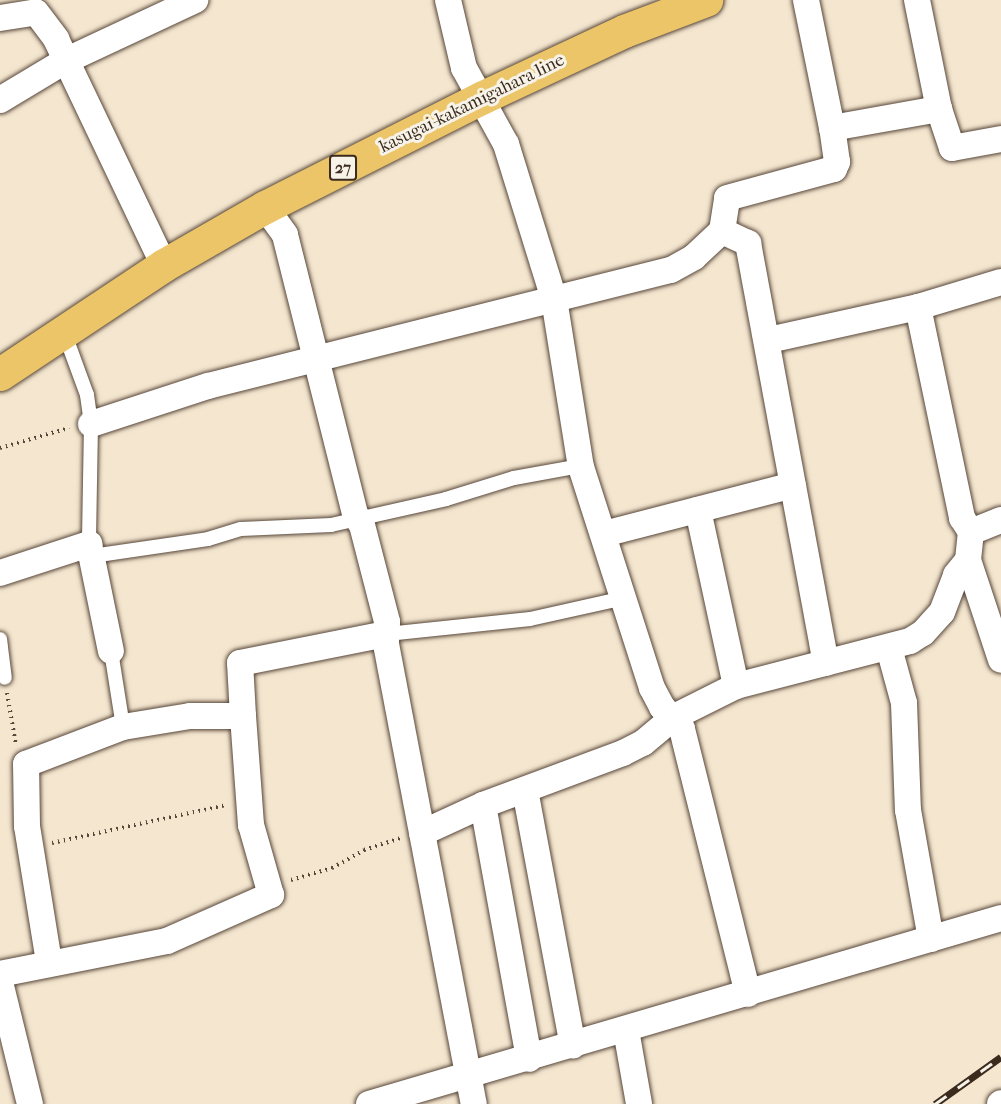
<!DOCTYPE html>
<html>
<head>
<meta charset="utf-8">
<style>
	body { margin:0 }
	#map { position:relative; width:1001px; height:1104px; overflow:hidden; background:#f4e6cf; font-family:"IM FELL French Canon",serif }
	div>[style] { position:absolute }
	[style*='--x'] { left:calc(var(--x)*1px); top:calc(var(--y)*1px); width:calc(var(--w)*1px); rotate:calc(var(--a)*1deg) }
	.path>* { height:4px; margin-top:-2px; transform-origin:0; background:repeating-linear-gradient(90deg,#574639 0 1.5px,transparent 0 6px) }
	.roads { filter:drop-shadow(0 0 2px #574639) drop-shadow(0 0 2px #574639) }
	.lane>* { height:14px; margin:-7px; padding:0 7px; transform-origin:7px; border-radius:7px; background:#fff }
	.street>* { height:26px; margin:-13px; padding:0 13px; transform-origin:13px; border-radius:13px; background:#fff }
	.primary>* { height:33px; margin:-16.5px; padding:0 16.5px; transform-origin:16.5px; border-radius:16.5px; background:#ecc569 }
	.rail>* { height:7px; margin-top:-3.5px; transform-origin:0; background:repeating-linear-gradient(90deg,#f7f3e8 0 14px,#3b2a1e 0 28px); box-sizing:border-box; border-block:2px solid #3b2a1e }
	span { translate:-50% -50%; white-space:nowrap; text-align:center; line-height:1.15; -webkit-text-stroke:6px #f7f3e8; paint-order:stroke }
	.shield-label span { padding:2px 4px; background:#f7f3e8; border:2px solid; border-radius:4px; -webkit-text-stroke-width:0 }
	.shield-label { font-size:16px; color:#3b2a1e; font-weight:700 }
	.street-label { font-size:18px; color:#3b2a1e }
</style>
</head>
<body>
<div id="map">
	<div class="path">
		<i style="--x:0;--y:448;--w:72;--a:-16.2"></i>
		<i style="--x:7;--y:693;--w:53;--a:80.2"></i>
		<i style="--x:52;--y:843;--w:179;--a:-12.3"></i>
		<i style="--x:291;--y:880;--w:43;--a:-16.3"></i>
		<i style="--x:332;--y:868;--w:37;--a:-29"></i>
		<i style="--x:364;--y:850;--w:39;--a:-18"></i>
	</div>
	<div class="roads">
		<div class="lane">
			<i style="--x:64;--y:332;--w:67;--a:69.9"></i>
			<i style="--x:87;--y:395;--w:29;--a:82"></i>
			<i style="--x:91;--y:424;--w:120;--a:91"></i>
			<i style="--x:92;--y:556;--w:117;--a:-8.3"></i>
			<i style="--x:208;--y:539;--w:34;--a:-17"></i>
			<i style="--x:241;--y:529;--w:90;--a:-2.5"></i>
			<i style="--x:331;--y:525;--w:118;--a:-12.7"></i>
			<i style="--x:446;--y:499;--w:71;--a:-17.2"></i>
			<i style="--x:514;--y:478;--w:68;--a:-10.2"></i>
			<i style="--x:387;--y:634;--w:144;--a:-6"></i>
			<i style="--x:530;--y:619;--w:96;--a:-12.6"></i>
			<i style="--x:0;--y:639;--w:39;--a:83"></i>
			<i style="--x:111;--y:651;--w:77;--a:81"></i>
		</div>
		<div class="street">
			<i style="--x:448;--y:0;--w:70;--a:76.8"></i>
			<i style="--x:464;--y:68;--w:87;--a:61.1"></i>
			<i style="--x:506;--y:144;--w:162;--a:72.8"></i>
			<i style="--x:554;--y:299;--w:170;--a:80.9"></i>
			<i style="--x:581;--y:467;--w:232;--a:72.2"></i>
			<i style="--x:652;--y:688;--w:21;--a:62"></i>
			<i style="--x:662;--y:707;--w:30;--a:48"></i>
			<i style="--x:682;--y:729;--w:273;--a:76"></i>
			<i style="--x:917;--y:0;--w:111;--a:78.6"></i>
			<i style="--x:939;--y:109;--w:41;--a:71.6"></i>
			<i style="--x:952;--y:148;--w:50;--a:-10.4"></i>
			<i style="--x:36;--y:12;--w:34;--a:53"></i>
			<i style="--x:56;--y:39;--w:250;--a:64.5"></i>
			<i style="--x:0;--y:18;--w:36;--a:-9"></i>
			<i style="--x:0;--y:100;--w:76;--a:-31"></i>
			<i style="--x:65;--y:61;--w:144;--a:-25.1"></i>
			<i style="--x:832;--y:128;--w:109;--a:-10.1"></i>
			<i style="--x:265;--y:207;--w:34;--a:54"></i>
			<i style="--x:285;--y:235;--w:288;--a:75.9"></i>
			<i style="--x:355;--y:514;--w:13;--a:58"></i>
			<i style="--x:362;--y:525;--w:100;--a:75.5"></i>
			<i style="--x:387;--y:622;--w:22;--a:93"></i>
			<i style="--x:386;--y:644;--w:468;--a:79.2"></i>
			<i style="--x:722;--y:231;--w:29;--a:25"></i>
			<i style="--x:748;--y:243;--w:427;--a:79.5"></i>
			<i style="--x:1001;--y:282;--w:87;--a:163.2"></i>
			<i style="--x:918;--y:307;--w:216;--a:78.2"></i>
			<i style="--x:962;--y:518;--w:17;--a:57"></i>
			<i style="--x:971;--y:532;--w:32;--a:-22"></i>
			<i style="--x:769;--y:340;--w:153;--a:-12.5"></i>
			<i style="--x:91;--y:424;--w:123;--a:-18"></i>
			<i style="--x:208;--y:386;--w:477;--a:-14.1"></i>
			<i style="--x:671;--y:270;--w:26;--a:-29"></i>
			<i style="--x:694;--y:257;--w:38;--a:-43"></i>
			<i style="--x:722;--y:231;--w:33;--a:-81"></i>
			<i style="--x:727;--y:198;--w:111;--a:-15.2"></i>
			<i style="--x:834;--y:169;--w:8;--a:-67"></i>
			<i style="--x:837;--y:162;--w:34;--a:-98"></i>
			<i style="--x:832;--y:128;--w:131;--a:-101.5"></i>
			<i style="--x:698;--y:510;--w:180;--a:77.8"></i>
			<i style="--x:604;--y:534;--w:195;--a:-14.5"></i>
			<i style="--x:968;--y:560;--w:105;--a:71.7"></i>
			<i style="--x:0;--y:573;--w:94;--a:-18"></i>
			<i style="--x:89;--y:544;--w:109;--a:78.4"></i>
			<i style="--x:889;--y:648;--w:57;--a:74.7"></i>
			<i style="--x:904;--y:703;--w:107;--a:87.9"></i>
			<i style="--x:908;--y:810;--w:131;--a:79.9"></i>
			<i style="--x:525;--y:790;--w:260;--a:79.4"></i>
			<i style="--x:483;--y:805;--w:258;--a:79.7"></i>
			<i style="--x:422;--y:833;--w:67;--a:-24.7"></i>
			<i style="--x:483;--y:805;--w:149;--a:-20.4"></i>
			<i style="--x:623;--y:753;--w:22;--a:-27"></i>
			<i style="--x:643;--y:743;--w:40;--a:-40"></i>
			<i style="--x:674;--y:717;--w:69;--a:-26.6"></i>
			<i style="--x:736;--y:686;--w:180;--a:-14.5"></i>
			<i style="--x:910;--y:641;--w:15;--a:-32"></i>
			<i style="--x:923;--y:633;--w:28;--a:-48"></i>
			<i style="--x:942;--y:612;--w:40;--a:-69"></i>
			<i style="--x:956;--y:575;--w:19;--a:-51"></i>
			<i style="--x:968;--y:560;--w:28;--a:-84"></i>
			<i style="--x:49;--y:962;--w:138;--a:-99.2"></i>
			<i style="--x:27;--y:826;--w:62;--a:-90.9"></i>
			<i style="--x:26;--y:764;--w:104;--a:-20.9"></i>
			<i style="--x:123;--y:727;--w:68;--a:-9.3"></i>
			<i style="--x:190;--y:716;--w:53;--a:0"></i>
			<i style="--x:243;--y:716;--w:53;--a:-93.2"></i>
			<i style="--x:240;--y:663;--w:150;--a:-11.2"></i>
			<i style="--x:0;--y:974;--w:170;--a:-11.2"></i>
			<i style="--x:167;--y:941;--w:114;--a:-23.9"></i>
			<i style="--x:271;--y:895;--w:73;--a:-105.9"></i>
			<i style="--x:251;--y:825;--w:109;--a:-94.2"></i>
			<i style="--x:0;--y:982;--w:126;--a:76.2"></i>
			<i style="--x:626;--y:1030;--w:75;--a:80"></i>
			<i style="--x:369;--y:1104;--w:659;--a:-16.4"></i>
			<i style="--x:1000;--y:1104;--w:1;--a:-45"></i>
		</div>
		<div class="primary">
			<i style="--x:0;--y:374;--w:197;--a:-33.6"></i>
			<i style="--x:164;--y:265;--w:116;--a:-29.9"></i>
			<i style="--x:265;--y:207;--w:242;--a:-26.8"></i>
			<i style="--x:481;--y:98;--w:158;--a:-25.1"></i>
			<i style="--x:624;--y:31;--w:88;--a:-20.7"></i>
		</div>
	</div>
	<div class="rail">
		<i style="--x:935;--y:1104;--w:81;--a:-35.5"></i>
	</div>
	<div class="shield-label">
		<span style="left:343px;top:168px">27</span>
	</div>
	<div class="street-label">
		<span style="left:472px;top:104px;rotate:-26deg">kasugai-kakamigahara line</span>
	</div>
</div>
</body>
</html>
